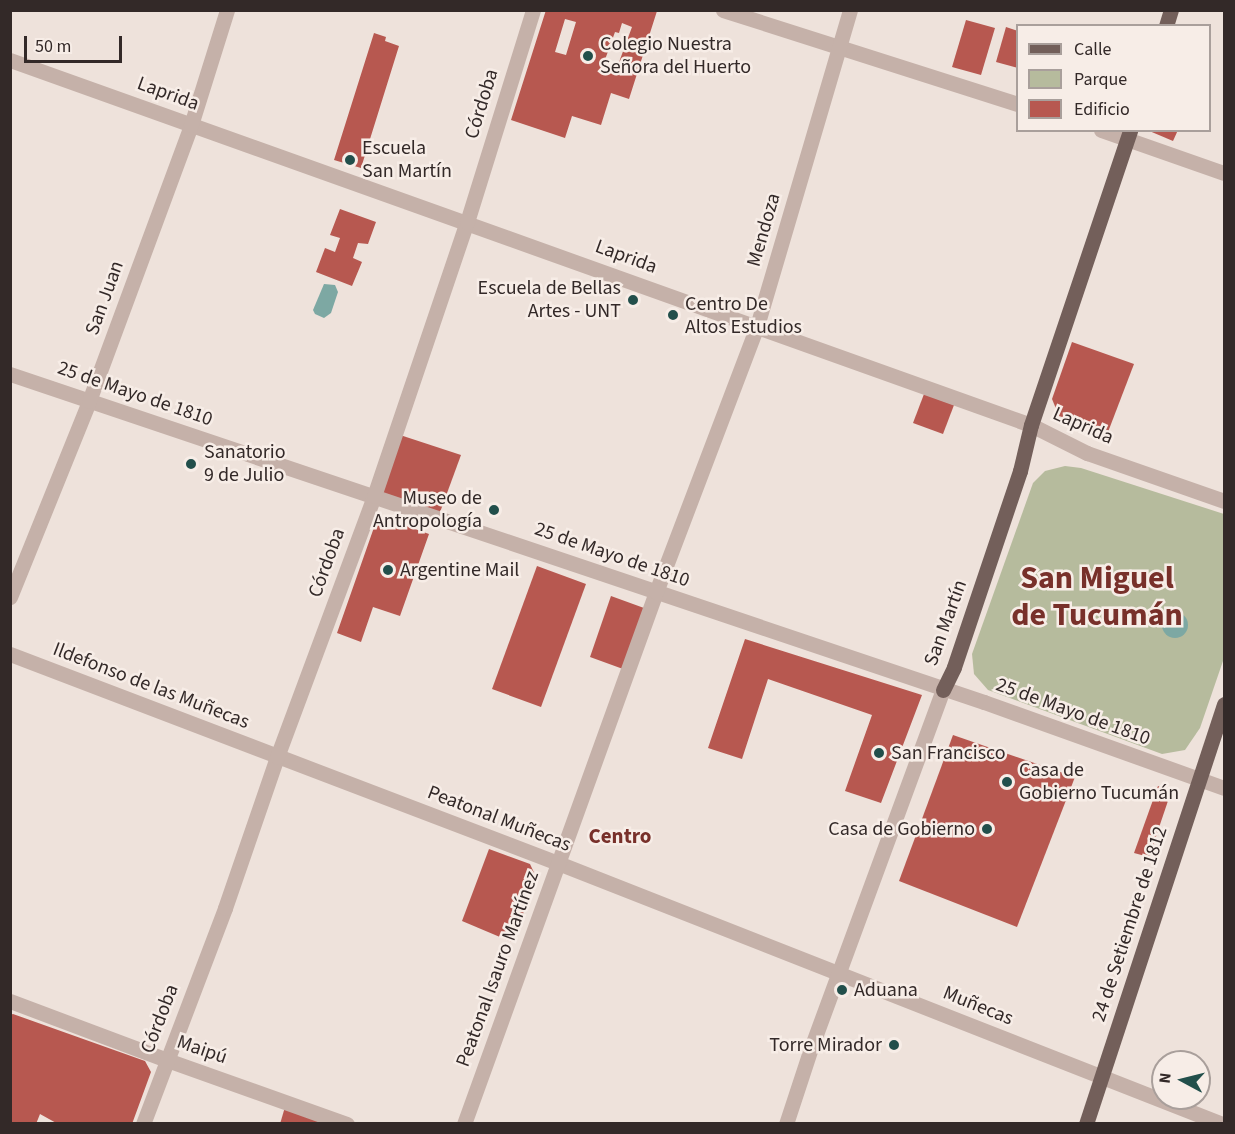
<!DOCTYPE html>
<html>
<head>
<meta charset="utf-8">
<style>
	body { margin:0 }
	#map { position:relative; width:1235px; height:1134px; overflow:hidden; background:#eee2db; font-family:"Source Sans 3",sans-serif }
	div>[style] { position:absolute }
	[style*='--x'] { left:calc(var(--x)*1px); top:calc(var(--y)*1px); width:calc(var(--w)*1px); rotate:calc(var(--a)*1deg) }
	.green>* { inset:0; background:#b6bb9d }
	.water>* { inset:0; background:#7da8a3 }
	.round { border-radius:50% }
	.building>* { inset:0; background:#b75850 }
	.minor>* { height:15px; margin:-7.5px; padding:0 7.5px; transform-origin:7.5px; border-radius:7.5px; background:#c5b1a9 }
	.major>* { height:15px; margin:-7.5px; padding:0 7.5px; transform-origin:7.5px; border-radius:7.5px; background:#735f5a }
	.dots>* { width:16px; height:16px; translate:-50% -50%; box-sizing:border-box; border:3px solid #f7ede7; border-radius:50% }
	span { translate:-50% -50%; white-space:nowrap; text-align:center; line-height:1.15; -webkit-text-stroke:5px #f7ede7; paint-order:stroke }
	.poi-label { font-size:20px; color:#332928 }
	.left { translate:0 -50%; text-align:left }
	.right { translate:-100% -50%; text-align:right }
	.street-label { font-size:20px; color:#332928 }
	.neighbourhood-label { font-size:21px; color:#78302a; font-weight:700 }
	.town-label { font-size:32px; color:#78302a; font-weight:700 }
	.frame { position:absolute; inset:0; border:12px solid #332928; pointer-events:none }
	.legend { position:absolute; left:1016px; top:24px; width:195px; height:108px; box-sizing:border-box; background:#f7ede7; border:2px solid #a99f9b; margin:0; padding:8px 10px; list-style:none; font-size:18px; color:#332928 }
	.legend li { display:flex; align-items:center; gap:12px; height:30px }
	.legend b { width:30px; border:2px solid #a99f9b }
	.north { position:absolute; left:1151px; top:1050px; width:60px; height:60px; box-sizing:border-box; background:#f7ede7; border:2px solid #a99f9b; border-radius:50%; rotate:277deg; font-size:16px; font-weight:700; line-height:24px; text-align:center; color:#332928 }
	.north::after { content:''; display:block; margin:auto; width:21px; height:27px; background:#224f4b; clip-path:polygon(50% 0,100% 100%,50% 72%,0 100%) }
	.scale { position:absolute; left:24px; top:36px; width:98px; height:27px; box-sizing:border-box; border:3px solid #332928; border-top:0; padding-left:8px; font-size:18px; line-height:21px; white-space:nowrap; color:#332928; -webkit-text-stroke:4px #f7ede7; paint-order:stroke }
</style>
</head>
<body>
<div id="map">
	<div class="green">
		<i style="clip-path:polygon(1065px 466px,1081px 468px,1224px 514px,1224px 658px,1200px 728px,1185px 750px,1162px 754px,988px 690px,974px 674px,972px 654px,1033px 483px,1045px 471px)"></i>
	</div>
	<div class="water">
		<i style="clip-path:polygon(324px 284px,335px 285px,338px 292px,331px 313px,324px 318px,315px 314px,313px 310px)"></i>
		<i class="round" style="left:1162px;top:612px;width:26px;height:26px"></i>
	</div>
	<div class="building">
		<i style="clip-path:polygon(evenodd,546px 10px,657px 11px,629px 99px,611px 93px,601px 125px,572px 116px,565px 138px,511px 120px,546px 10px,565px 19px,576px 22px,566px 55px,555px 52px,565px 19px,546px 10px,622px 23px,632px 27px,615px 73px,602px 68px,615px 32px,619px 33px,622px 23px)"></i>
		<i style="clip-path:polygon(966px 20px,995px 28px,981px 75px,952px 67px)"></i>
		<i style="clip-path:polygon(1006px 27px,1018px 31px,1018px 68px,996px 62px)"></i>
		<i style="clip-path:polygon(374px 33px,386px 37px,385px 41px,399px 46px,361px 168px,334px 160px)"></i>
		<i style="clip-path:polygon(1147px 130px,1178px 130px,1173px 141px)"></i>
		<i style="clip-path:polygon(340px 209px,376px 222px,368px 244px,358px 243px,353px 258px,362px 262px,352px 286px,316px 272px,325px 248px,335px 252px,340px 238px,330px 235px)"></i>
		<i style="clip-path:polygon(1072px 342px,1134px 364px,1108px 432px,1059px 416px,1052px 399px)"></i>
		<i style="clip-path:polygon(924px 394px,954px 405px,943px 434px,913px 423px)"></i>
		<i style="clip-path:polygon(397px 434px,461px 455px,439px 515px,377px 494px)"></i>
		<i style="clip-path:polygon(378px 516px,429px 534px,400px 616px,373px 607px,361px 642px,337px 633px)"></i>
		<i style="clip-path:polygon(537px 566px,586px 584px,541px 707px,492px 689px)"></i>
		<i style="clip-path:polygon(611px 596px,644px 608px,623px 669px,590px 657px)"></i>
		<i style="clip-path:polygon(745px 639px,922px 695px,881px 803px,845px 791px,872px 715px,768px 679px,742px 759px,708px 748px)"></i>
		<i style="clip-path:polygon(953px 735px,1075px 777px,1017px 927px,899px 881px)"></i>
		<i style="clip-path:polygon(1158px 786px,1171px 792px,1149px 857px,1134px 853px)"></i>
		<i style="clip-path:polygon(489px 849px,530px 864px,537px 879px,512px 942px,462px 921px)"></i>
		<i style="clip-path:polygon(13px 1014px,145px 1061px,151px 1072px,132px 1124px,58px 1124px,40px 1114px,36px 1124px,10px 1124px,10px 1015px)"></i>
		<i style="clip-path:polygon(285px 1107px,329px 1124px,280px 1124px)"></i>
	</div>
	<div class="minor">
		<i style="--x:723;--y:10;--w:310;--a:17.7"></i>
		<i style="--x:10;--y:60;--w:1084;--a:19.67"></i>
		<i style="--x:1031;--y:425;--w:63;--a:26.6"></i>
		<i style="--x:1087;--y:453;--w:145;--a:19.3"></i>
		<i style="--x:1101;--y:130;--w:130;--a:19.3"></i>
		<i style="--x:10;--y:374;--w:1028;--a:18.61"></i>
		<i style="--x:984;--y:702;--w:255;--a:19.7"></i>
		<i style="--x:10;--y:597;--w:211;--a:-68"></i>
		<i style="--x:89;--y:401;--w:294;--a:-69.7"></i>
		<i style="--x:191;--y:125;--w:121;--a:-72.6"></i>
		<i style="--x:10;--y:654;--w:587;--a:20.88"></i>
		<i style="--x:558;--y:863;--w:713;--a:21.46"></i>
		<i style="--x:10;--y:1001;--w:168;--a:20.6"></i>
		<i style="--x:167;--y:1060;--w:191;--a:19.6"></i>
		<i style="--x:143;--y:1124;--w:231;--a:-69.2"></i>
		<i style="--x:225;--y:908;--w:160;--a:-71"></i>
		<i style="--x:277;--y:757;--w:278;--a:-69.6"></i>
		<i style="--x:374;--y:496;--w:289;--a:-71.3"></i>
		<i style="--x:467;--y:222;--w:222;--a:-72.7"></i>
		<i style="--x:464;--y:1124;--w:566;--a:-70.16"></i>
		<i style="--x:656;--y:592;--w:285;--a:-69.2"></i>
		<i style="--x:757;--y:326;--w:329;--a:-73.6"></i>
		<i style="--x:786;--y:1124;--w:80;--a:-71.8"></i>
		<i style="--x:811;--y:1048;--w:382;--a:-69.8"></i>
	</div>
	<div class="major">
		<i style="--x:1166;--y:26;--w:17;--a:-73"></i>
		<i style="--x:943;--y:690;--w:25;--a:-64"></i>
		<i style="--x:954;--y:667;--w:207;--a:-71.4"></i>
		<i style="--x:1020;--y:471;--w:47;--a:-76.6"></i>
		<i style="--x:1031;--y:425;--w:311;--a:-71.4"></i>
		<i style="--x:1086;--y:1124;--w:442;--a:-71.8"></i>
	</div>
	<div class="dots">
		<i style="left:588px;top:56px;background:#224f4b"></i>
		<i style="left:350px;top:160px;background:#224f4b"></i>
		<i style="left:633px;top:300px;background:#224f4b"></i>
		<i style="left:673px;top:315px;background:#224f4b"></i>
		<i style="left:191px;top:464px;background:#224f4b"></i>
		<i style="left:494px;top:510px;background:#224f4b"></i>
		<i style="left:388px;top:570px;background:#224f4b"></i>
		<i style="left:879px;top:753px;background:#224f4b"></i>
		<i style="left:1007px;top:782px;background:#224f4b"></i>
		<i style="left:987px;top:829px;background:#224f4b"></i>
		<i style="left:842px;top:990px;background:#224f4b"></i>
		<i style="left:894px;top:1045px;background:#224f4b"></i>
	</div>
	<div class="poi-label">
		<span class="left" style="left:600px;top:56px">Colegio Nuestra<br>Señora del Huerto</span>
		<span class="left" style="left:362px;top:160px">Escuela<br>San Martín</span>
		<span class="right" style="left:621px;top:300px">Escuela de Bellas<br>Artes - UNT</span>
		<span class="left" style="left:685px;top:316px">Centro De<br>Altos Estudios</span>
		<span class="left" style="left:204px;top:464px">Sanatorio<br>9 de Julio</span>
		<span class="right" style="left:482px;top:510px">Museo de<br>Antropología</span>
		<span class="left" style="left:400px;top:570px">Argentine Mail</span>
		<span class="left" style="left:891px;top:753px">San Francisco</span>
		<span class="left" style="left:1019px;top:782px">Casa de<br>Gobierno Tucumán</span>
		<span class="right" style="left:975px;top:829px">Casa de Gobierno</span>
		<span class="left" style="left:854px;top:990px">Aduana</span>
		<span class="right" style="left:882px;top:1045px">Torre Mirador</span>
	</div>
	<div class="street-label">
		<span style="left:168px;top:94px;rotate:20deg">Laprida</span>
		<span style="left:482px;top:104px;rotate:-73deg">Córdoba</span>
		<span style="left:764px;top:230px;rotate:-74deg">Mendoza</span>
		<span style="left:626px;top:257px;rotate:20deg">Laprida</span>
		<span style="left:105px;top:298px;rotate:-70deg">San Juan</span>
		<span style="left:135px;top:394px;rotate:19deg">25 de Mayo de 1810</span>
		<span style="left:1083px;top:426px;rotate:24deg">Laprida</span>
		<span style="left:612px;top:555px;rotate:19deg">25 de Mayo de 1810</span>
		<span style="left:327px;top:563px;rotate:-70deg">Córdoba</span>
		<span style="left:946px;top:623px;rotate:-70deg">San Martín</span>
		<span style="left:151px;top:686px;rotate:21deg">Ildefonso de las Muñecas</span>
		<span style="left:1073px;top:712px;rotate:20deg">25 de Mayo de 1810</span>
		<span style="left:499px;top:819px;rotate:21deg">Peatonal Muñecas</span>
		<span style="left:1130px;top:924px;rotate:-72deg">24 de Setiembre de 1812</span>
		<span style="left:498px;top:969px;rotate:-70deg">Peatonal Isauro Martínez</span>
		<span style="left:978px;top:1006px;rotate:22deg">Muñecas</span>
		<span style="left:160px;top:1019px;rotate:-69deg">Córdoba</span>
		<span style="left:202px;top:1050px;rotate:19deg">Maipú</span>
	</div>
	<div class="neighbourhood-label">
		<span style="left:620px;top:836px">Centro</span>
	</div>
	<div class="town-label">
		<span style="left:1097px;top:597px">San Miguel<br>de Tucumán</span>
	</div>
	<div class="frame"></div>
	<ul class="legend">
	<li><b style="height:8px;background:#735f5a"></b>Calle</li>
	<li><b style="height:16px;background:#b6bb9d"></b>Parque</li>
	<li><b style="height:16px;background:#b75850"></b>Edificio</li>
	</ul>
	<div class="north">N</div>
	<div class="scale">50 m</div>
</div>
</body>
</html>
